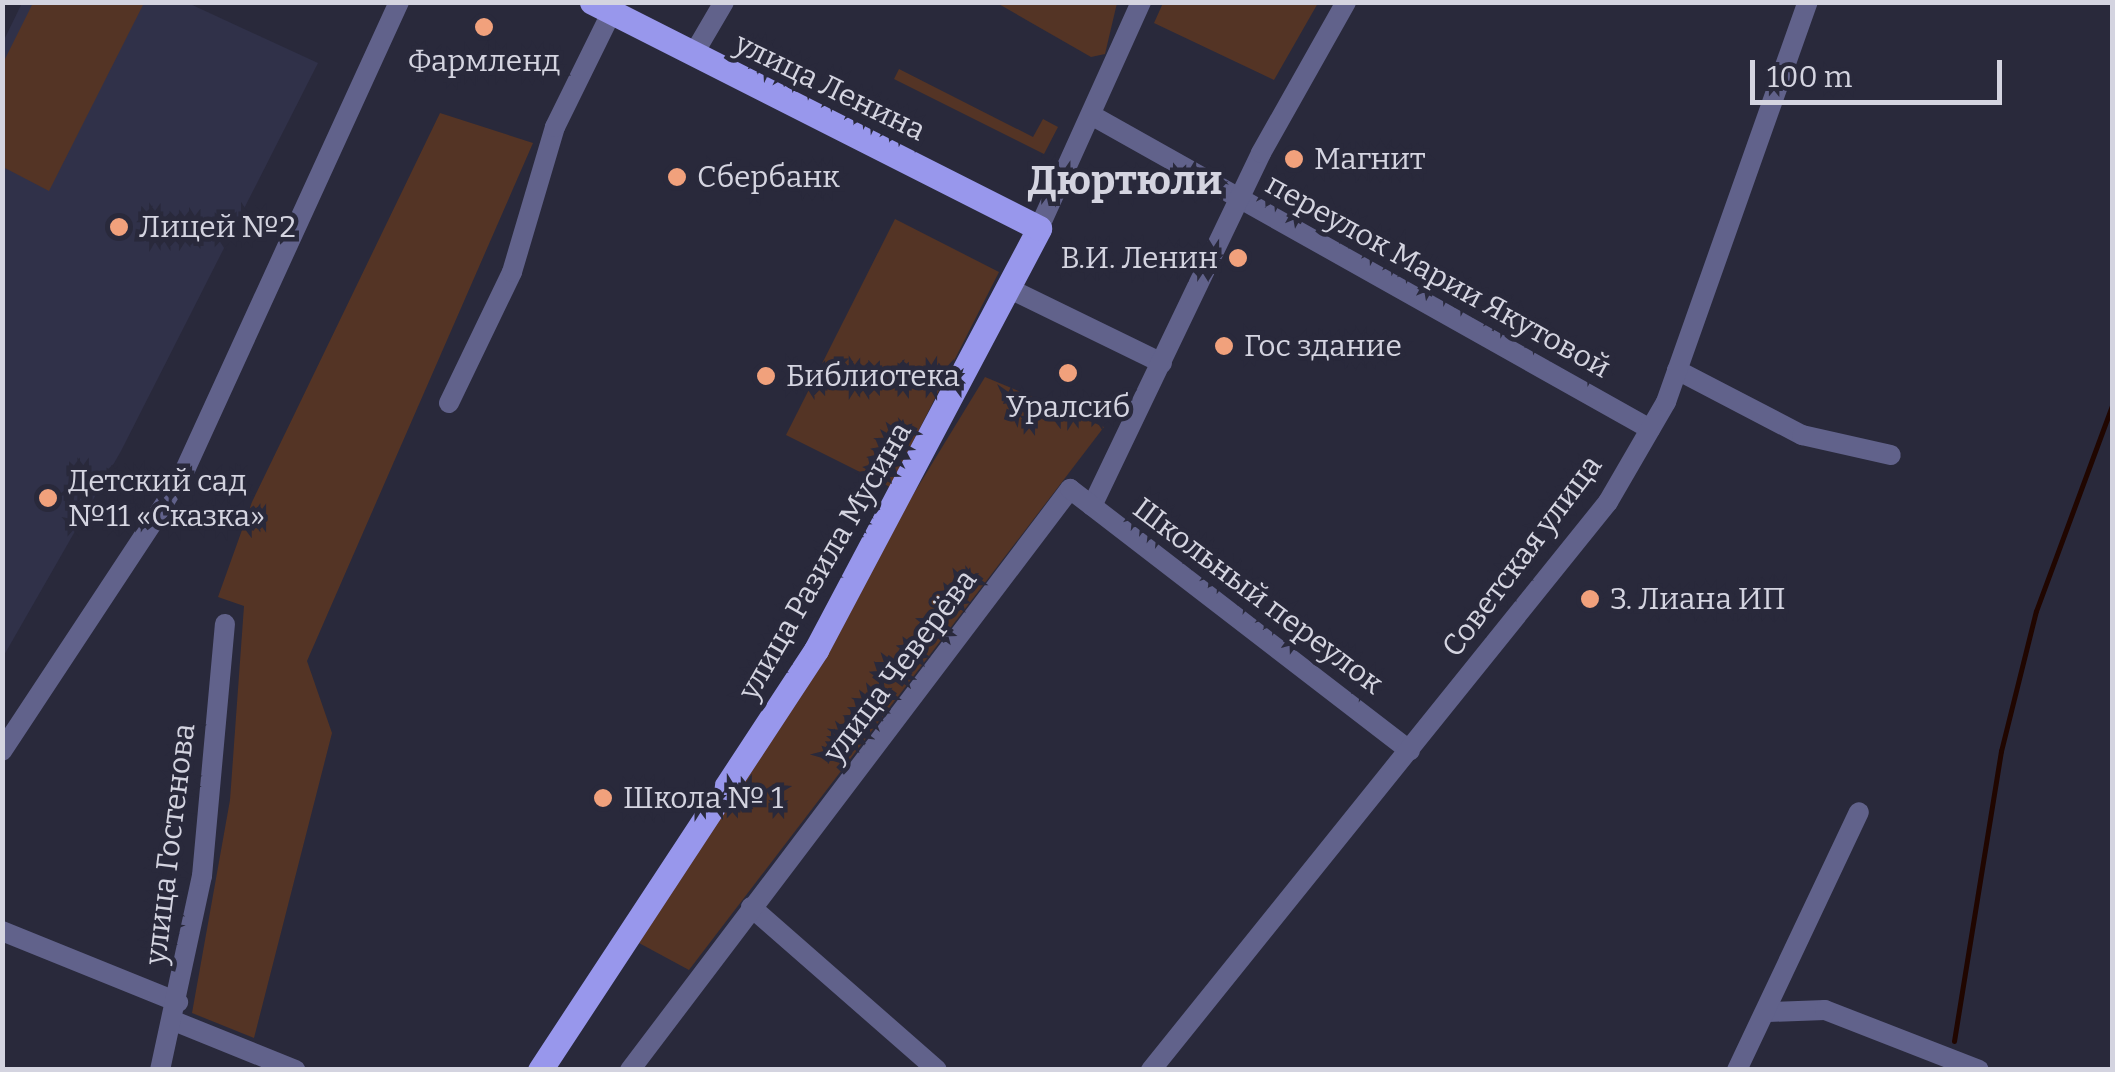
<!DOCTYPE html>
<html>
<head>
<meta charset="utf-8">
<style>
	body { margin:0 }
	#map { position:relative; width:2115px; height:1072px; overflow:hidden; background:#29293b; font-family:Bitter,serif }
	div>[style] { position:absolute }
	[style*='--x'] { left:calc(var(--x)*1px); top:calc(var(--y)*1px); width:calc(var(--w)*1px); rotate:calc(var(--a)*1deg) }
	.built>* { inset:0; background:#303149 }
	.green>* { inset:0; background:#543425 }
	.stream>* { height:5px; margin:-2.5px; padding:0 2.5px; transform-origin:2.5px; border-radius:2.5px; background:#200600 }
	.minor>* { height:20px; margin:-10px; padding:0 10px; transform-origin:10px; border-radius:10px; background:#61628b }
	.major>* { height:25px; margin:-12.5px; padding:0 12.5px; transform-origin:12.5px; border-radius:12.5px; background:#9897ec }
	.dots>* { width:28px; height:28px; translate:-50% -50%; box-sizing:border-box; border:5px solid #29293b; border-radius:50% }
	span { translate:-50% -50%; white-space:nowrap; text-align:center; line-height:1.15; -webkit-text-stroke:9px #29293b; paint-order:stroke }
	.poi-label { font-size:30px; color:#d4d4e0 }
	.left { translate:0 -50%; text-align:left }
	.right { translate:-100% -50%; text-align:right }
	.street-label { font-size:30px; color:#d4d4e0 }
	.district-label { font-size:40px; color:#d4d4e0; font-weight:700 }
	.frame { position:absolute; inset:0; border:5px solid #d4d4e0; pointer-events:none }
	.scale { position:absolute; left:1750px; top:60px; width:252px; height:45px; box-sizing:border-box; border:5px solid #d4d4e0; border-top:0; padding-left:12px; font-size:30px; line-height:35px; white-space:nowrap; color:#d4d4e0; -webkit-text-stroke:8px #29293b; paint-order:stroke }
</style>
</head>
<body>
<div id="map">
	<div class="built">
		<i style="clip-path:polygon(22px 3px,188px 3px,318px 63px,121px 451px,3px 657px,3px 42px)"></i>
	</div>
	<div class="green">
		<i style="clip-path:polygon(33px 3px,144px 3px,49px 191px,3px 167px,3px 63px)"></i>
		<i style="clip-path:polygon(997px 3px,1117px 3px,1105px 54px,1091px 57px)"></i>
		<i style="clip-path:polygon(1163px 3px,1163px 2px,1318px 3px,1274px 80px,1154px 23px)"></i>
		<i style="clip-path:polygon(899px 69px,1033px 137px,1043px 119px,1058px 127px,1044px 154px,894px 79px)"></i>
		<i style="clip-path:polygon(440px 113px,533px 143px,307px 661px,332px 733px,254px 1038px,192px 1013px,230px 800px,244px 606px,218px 597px,252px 502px)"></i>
		<i style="clip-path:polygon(895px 219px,999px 272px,890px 487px,786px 435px)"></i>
		<i style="clip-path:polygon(985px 377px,1104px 427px,689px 970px,639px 943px)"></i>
	</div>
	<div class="stream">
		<i style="--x:1954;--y:1041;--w:294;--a:-80.8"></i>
		<i style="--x:2001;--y:751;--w:144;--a:-76"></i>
		<i style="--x:2036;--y:611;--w:220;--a:-69.7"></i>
	</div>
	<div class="minor">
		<i style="--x:693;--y:55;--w:61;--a:-59.7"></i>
		<i style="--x:1093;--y:116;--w:639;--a:29.33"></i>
		<i style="--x:1039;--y:228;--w:248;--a:-65.7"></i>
		<i style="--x:1010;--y:289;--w:169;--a:26"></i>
		<i style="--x:1677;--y:370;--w:141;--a:27.5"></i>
		<i style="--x:1802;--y:435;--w:91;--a:12.7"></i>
		<i style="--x:449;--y:403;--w:145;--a:-64.3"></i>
		<i style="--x:512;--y:272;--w:151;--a:-73.5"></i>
		<i style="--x:555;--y:127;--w:127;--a:-63.8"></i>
		<i style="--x:1092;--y:506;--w:391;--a:-64.4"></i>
		<i style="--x:1261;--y:153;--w:173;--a:-60.6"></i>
		<i style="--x:2;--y:751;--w:321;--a:-56.6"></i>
		<i style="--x:179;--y:483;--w:529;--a:-65.42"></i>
		<i style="--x:751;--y:907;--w:247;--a:41.2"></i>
		<i style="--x:2;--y:931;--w:190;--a:22"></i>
		<i style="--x:1768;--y:1012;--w:57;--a:-2"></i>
		<i style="--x:1825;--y:1010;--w:165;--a:21.3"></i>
		<i style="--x:174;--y:1021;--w:131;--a:22"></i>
		<i style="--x:160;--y:1070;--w:198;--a:-77.8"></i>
		<i style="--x:202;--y:876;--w:253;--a:-84.8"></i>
		<i style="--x:630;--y:1070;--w:729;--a:-52.86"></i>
		<i style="--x:1070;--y:489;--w:429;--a:37.6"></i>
		<i style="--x:1151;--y:1070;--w:729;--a:-51.18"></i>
		<i style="--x:1608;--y:502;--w:116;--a:-59.9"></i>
		<i style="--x:1666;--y:402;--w:424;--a:-70.5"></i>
		<i style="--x:1737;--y:1070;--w:285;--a:-64.7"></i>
	</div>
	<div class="major">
		<i style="--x:540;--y:1070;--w:503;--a:-56.69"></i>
		<i style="--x:816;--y:650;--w:477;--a:-62.1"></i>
		<i style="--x:1039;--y:228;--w:501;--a:-153.18"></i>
	</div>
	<div class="dots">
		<i style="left:484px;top:27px;background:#f1a17c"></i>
		<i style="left:1294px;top:159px;background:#f1a17c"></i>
		<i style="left:677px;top:177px;background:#f1a17c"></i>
		<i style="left:119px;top:227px;background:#f1a17c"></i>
		<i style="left:1238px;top:258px;background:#f1a17c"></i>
		<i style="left:1224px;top:346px;background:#f1a17c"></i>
		<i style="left:1068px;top:373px;background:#f1a17c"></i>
		<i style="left:766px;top:376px;background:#f1a17c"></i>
		<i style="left:48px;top:498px;background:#f1a17c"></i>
		<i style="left:1590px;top:599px;background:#f1a17c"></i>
		<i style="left:603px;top:798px;background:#f1a17c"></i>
	</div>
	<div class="poi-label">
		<span style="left:484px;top:61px">Фармленд</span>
		<span class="left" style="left:1314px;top:159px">Магнит</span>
		<span class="left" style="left:697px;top:177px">Сбербанк</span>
		<span class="left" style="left:139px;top:227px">Лицей №2</span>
		<span class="right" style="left:1218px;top:258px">В.И. Ленин</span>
		<span class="left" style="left:1244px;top:346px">Гос здание</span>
		<span class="left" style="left:786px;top:376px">Библиотека</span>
		<span style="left:1068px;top:407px">Уралсиб</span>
		<span class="left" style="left:68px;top:498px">Детский сад<br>№11 «Сказка»</span>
		<span class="left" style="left:1610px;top:599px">3. Лиана ИП</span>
		<span class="left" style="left:623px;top:798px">Школа № 1</span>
	</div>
	<div class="street-label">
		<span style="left:830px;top:87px;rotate:26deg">улица Ленина</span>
		<span style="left:1438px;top:276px;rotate:29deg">переулок Марии Якутовой</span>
		<span style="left:1522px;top:556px;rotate:-53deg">Советская улица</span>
		<span style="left:825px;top:561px;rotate:-60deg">улица Разила Мусина</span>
		<span style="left:1258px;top:596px;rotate:37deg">Школьный переулок</span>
		<span style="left:900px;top:666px;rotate:-53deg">улица Чеверёва</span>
		<span style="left:170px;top:844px;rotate:-83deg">улица Гостенова</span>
	</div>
	<div class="district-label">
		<span style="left:1125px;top:181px">Дюртюли</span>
	</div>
	<div class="frame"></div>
	<div class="scale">100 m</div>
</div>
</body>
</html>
